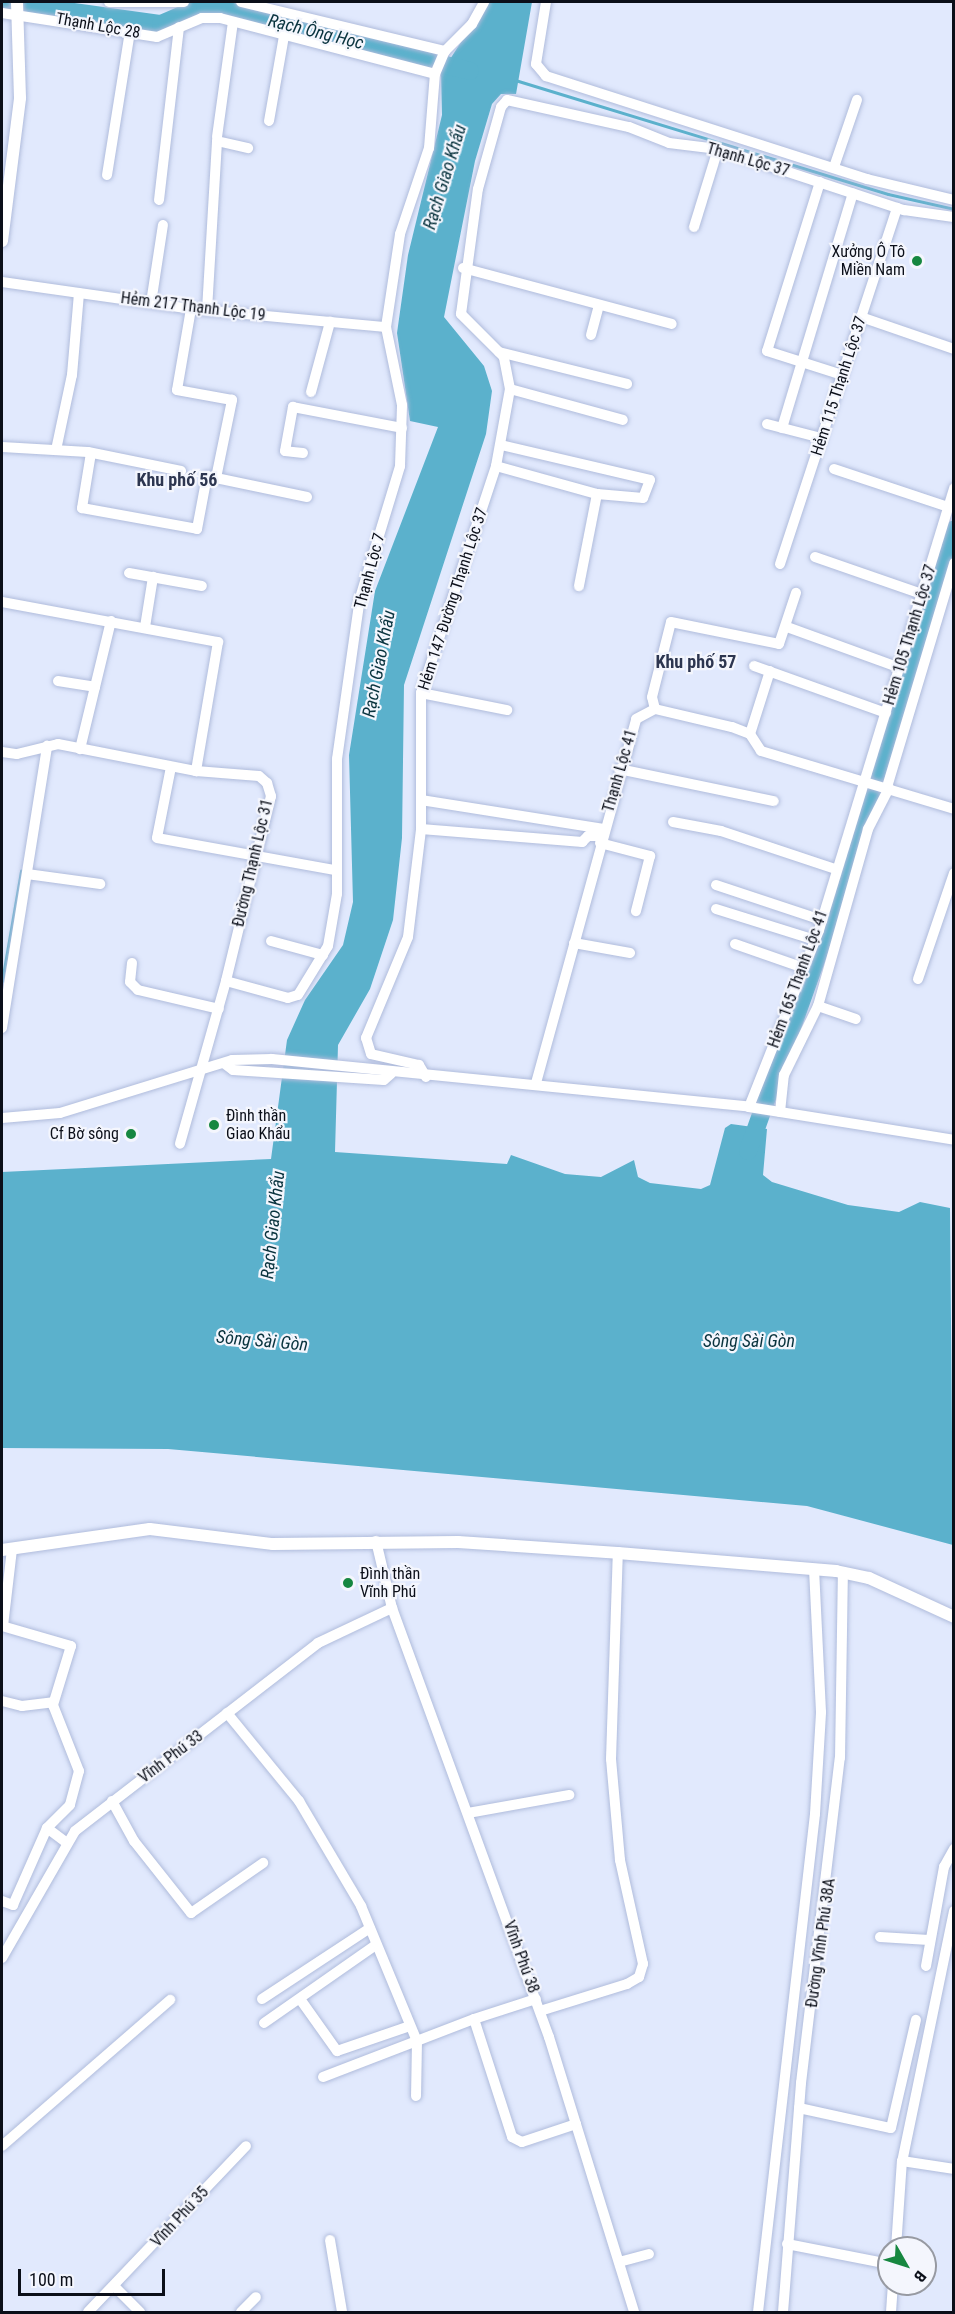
<!DOCTYPE html>
<html>
<head>
<meta charset="utf-8">
<style>
	body { margin:0 }
	#map { position:relative; width:955px; height:2314px; overflow:hidden; background:#e1e9fd; font-family:"Roboto Condensed",sans-serif }
	div>[style] { position:absolute }
	[style*='--x'] { left:calc(var(--x)*1px); top:calc(var(--y)*1px); width:calc(var(--w)*1px); rotate:calc(var(--a)*1deg) }
	.water>* { inset:0; background:#5bb1cc }
	.stream>* { height:3px; margin:-1.5px; padding:0 1.5px; transform-origin:1.5px; border-radius:1.5px; background:#5bb1cc }
	.river>* { height:18px; margin:-9px; padding:0 9px; transform-origin:9px; border-radius:9px; background:#5bb1cc }
	.roads { filter:drop-shadow(0 0 2px #b0bcdc) drop-shadow(0 0 2px #b0bcdc) }
	.minor>* { height:10px; margin:-5px; padding:0 5px; transform-origin:5px; border-radius:5px; background:#fff }
	.tertiary>* { height:12px; margin:-6px; padding:0 6px; transform-origin:6px; border-radius:6px; background:#fff }
	.dots>* { width:16px; height:16px; translate:-50% -50%; box-sizing:border-box; border:3px solid #f4f6fd; border-radius:50% }
	span { translate:-50% -50%; white-space:nowrap; text-align:center; line-height:1.15; -webkit-text-stroke:4.5px #f4f6fd; paint-order:stroke }
	.street-label { font-size:16px; color:#0b0f19 }
	.poi-label { font-size:16px; color:#0b0f19 }
	.right { translate:-100% -50%; text-align:right }
	.left { translate:0 -50%; text-align:left }
	.water-label { font-size:18px; color:#09333e; font-style:italic }
	.neighbourhood-label { font-size:18px; color:#2d3650; font-weight:700 }
	.frame { position:absolute; inset:0; border:3px solid #0b0f19; pointer-events:none }
	.north { position:absolute; left:877px; top:2236px; width:60px; height:60px; box-sizing:border-box; background:#f4f6fd; border:2px solid #979aa2; border-radius:50%; rotate:129deg; font-size:16px; font-weight:700; line-height:24px; text-align:center; color:#0b0f19 }
	.north::after { content:''; display:block; margin:auto; width:21px; height:27px; background:#168740; clip-path:polygon(50% 0,100% 100%,50% 72%,0 100%) }
	.scale { position:absolute; left:18px; top:2269px; width:147px; height:27px; box-sizing:border-box; border:3px solid #0b0f19; border-top:0; padding-left:8px; font-size:18px; line-height:21px; white-space:nowrap; color:#0b0f19; -webkit-text-stroke:4px #f4f6fd; paint-order:stroke }
</style>
</head>
<body>
<div id="map">
	<div class="water">
		<i style="clip-path:polygon(487px 2px,532px 2px,516px 94px,501px 94px,492px 104px,475px 161px,444px 317px,484px 366px,492px 391px,486px 434px,404px 685px,402px 838px,393px 920px,370px 989px,338px 1045px,335px 1152px,507px 1164px,511px 1155px,565px 1174px,601px 1177px,634px 1160px,638px 1177px,650px 1183px,701px 1189px,710px 1185px,725px 1128px,731px 1124px,767px 1129px,763px 1175px,772px 1182px,848px 1205px,899px 1212px,920px 1202px,950px 1208px,953px 1545px,807px 1506px,168px 1449px,2px 1448px,2px 1172px,271px 1159px,287px 1040px,305px 1000px,343px 945px,353px 902px,349px 755px,375px 591px,438px 427px,410px 421px,397px 333px,408px 255px,442px 115px,441px 73px)"></i>
	</div>
	<div class="stream">
		<i style="--x:515;--y:80;--w:390;--a:17"></i>
		<i style="--x:888;--y:194;--w:68;--a:12.8"></i>
		<i style="--x:2;--y:981;--w:112;--a:-80.2"></i>
	</div>
	<div class="river">
		<i style="--x:2;--y:2;--w:161;--a:7.9"></i>
		<i style="--x:161;--y:24;--w:48;--a:-23.4"></i>
		<i style="--x:205;--y:5;--w:273;--a:14"></i>
		<i style="--x:748;--y:1151;--w:292;--a:-70.4"></i>
		<i style="--x:846;--y:876;--w:363;--a:-72.7"></i>
	</div>
	<div class="roads">
		<div class="minor">
			<i style="--x:109;--y:2;--w:75;--a:0"></i>
			<i style="--x:241;--y:2;--w:210;--a:13.5"></i>
			<i style="--x:546;--y:2;--w:63;--a:99.2"></i>
			<i style="--x:536;--y:64;--w:16;--a:50"></i>
			<i style="--x:546;--y:76;--w:337;--a:17.8"></i>
			<i style="--x:867;--y:179;--w:89;--a:13.6"></i>
			<i style="--x:2;--y:13;--w:157;--a:8.8"></i>
			<i style="--x:157;--y:37;--w:49;--a:-22.9"></i>
			<i style="--x:202;--y:18;--w:18;--a:0"></i>
			<i style="--x:220;--y:18;--w:222;--a:14.6"></i>
			<i style="--x:269;--y:121;--w:86;--a:-80"></i>
			<i style="--x:217;--y:137;--w:116;--a:-82.1"></i>
			<i style="--x:834;--y:167;--w:71;--a:-71.1"></i>
			<i style="--x:107;--y:175;--w:145;--a:-80.9"></i>
			<i style="--x:820;--y:182;--w:177;--a:107.4"></i>
			<i style="--x:767;--y:351;--w:79;--a:17.7"></i>
			<i style="--x:159;--y:200;--w:174;--a:-83.4"></i>
			<i style="--x:694;--y:227;--w:82;--a:-72.9"></i>
			<i style="--x:463;--y:268;--w:216;--a:15"></i>
			<i style="--x:2;--y:282;--w:191;--a:8.1"></i>
			<i style="--x:191;--y:309;--w:196;--a:5.3"></i>
			<i style="--x:151;--y:303;--w:79;--a:-81.3"></i>
			<i style="--x:207;--y:310;--w:169;--a:-86.6"></i>
			<i style="--x:217;--y:141;--w:32;--a:13"></i>
			<i style="--x:861;--y:317;--w:98;--a:19"></i>
			<i style="--x:591;--y:335;--w:31;--a:-75"></i>
			<i style="--x:499;--y:352;--w:132;--a:14"></i>
			<i style="--x:510;--y:389;--w:117;--a:15.3"></i>
			<i style="--x:311;--y:392;--w:73;--a:-74.8"></i>
			<i style="--x:767;--y:424;--w:56;--a:14.5"></i>
			<i style="--x:782;--y:428;--w:245;--a:-73.2"></i>
			<i style="--x:501;--y:445;--w:153;--a:13.2"></i>
			<i style="--x:650;--y:480;--w:19;--a:111"></i>
			<i style="--x:643;--y:498;--w:46;--a:-175"></i>
			<i style="--x:2;--y:447;--w:86;--a:3.3"></i>
			<i style="--x:88;--y:452;--w:95;--a:11.5"></i>
			<i style="--x:56;--y:450;--w:77;--a:-78"></i>
			<i style="--x:72;--y:375;--w:82;--a:-85.1"></i>
			<i style="--x:91;--y:453;--w:56;--a:99.3"></i>
			<i style="--x:82;--y:508;--w:117;--a:10.3"></i>
			<i style="--x:197;--y:529;--w:54;--a:-79.3"></i>
			<i style="--x:207;--y:476;--w:9;--a:13"></i>
			<i style="--x:216;--y:478;--w:80;--a:-78.4"></i>
			<i style="--x:232;--y:400;--w:56;--a:-169.7"></i>
			<i style="--x:177;--y:390;--w:82;--a:-80.2"></i>
			<i style="--x:303;--y:453;--w:18;--a:-174"></i>
			<i style="--x:285;--y:451;--w:45;--a:-79.7"></i>
			<i style="--x:293;--y:407;--w:111;--a:10.9"></i>
			<i style="--x:496;--y:466;--w:105;--a:15.5"></i>
			<i style="--x:597;--y:494;--w:94;--a:101.1"></i>
			<i style="--x:834;--y:469;--w:120;--a:18.4"></i>
			<i style="--x:216;--y:478;--w:93;--a:11.8"></i>
			<i style="--x:815;--y:557;--w:113;--a:19.1"></i>
			<i style="--x:780;--y:564;--w:375;--a:-71.8"></i>
			<i style="--x:129;--y:573;--w:74;--a:10.1"></i>
			<i style="--x:2;--y:602;--w:220;--a:10.5"></i>
			<i style="--x:218;--y:642;--w:131;--a:99.7"></i>
			<i style="--x:145;--y:627;--w:51;--a:-80.9"></i>
			<i style="--x:787;--y:627;--w:120;--a:19.9"></i>
			<i style="--x:754;--y:666;--w:140;--a:19.6"></i>
			<i style="--x:58;--y:681;--w:37;--a:9"></i>
			<i style="--x:95;--y:687;--w:64;--a:103.6"></i>
			<i style="--x:95;--y:687;--w:68;--a:-76.4"></i>
			<i style="--x:421;--y:693;--w:88;--a:11.2"></i>
			<i style="--x:655;--y:709;--w:12;--a:-104"></i>
			<i style="--x:652;--y:697;--w:77;--a:-75.8"></i>
			<i style="--x:671;--y:622;--w:110;--a:11.5"></i>
			<i style="--x:779;--y:644;--w:54;--a:-71.6"></i>
			<i style="--x:750;--y:734;--w:66;--a:-72.4"></i>
			<i style="--x:2;--y:752;--w:15;--a:8"></i>
			<i style="--x:17;--y:754;--w:42;--a:-13.7"></i>
			<i style="--x:58;--y:744;--w:141;--a:11.1"></i>
			<i style="--x:196;--y:771;--w:63;--a:4.5"></i>
			<i style="--x:259;--y:776;--w:11;--a:41"></i>
			<i style="--x:267;--y:783;--w:14;--a:73"></i>
			<i style="--x:271;--y:796;--w:190;--a:103.7"></i>
			<i style="--x:226;--y:981;--w:169;--a:105.8"></i>
			<i style="--x:171;--y:767;--w:72;--a:101.2"></i>
			<i style="--x:157;--y:838;--w:181;--a:10.2"></i>
			<i style="--x:619;--y:769;--w:158;--a:11.7"></i>
			<i style="--x:887;--y:787;--w:234;--a:-73.3"></i>
			<i style="--x:421;--y:800;--w:185;--a:9"></i>
			<i style="--x:673;--y:822;--w:49;--a:10.6"></i>
			<i style="--x:721;--y:831;--w:120;--a:18.4"></i>
			<i style="--x:421;--y:829;--w:162;--a:4.6"></i>
			<i style="--x:582;--y:842;--w:8;--a:-45"></i>
			<i style="--x:588;--y:836;--w:14;--a:0"></i>
			<i style="--x:600;--y:843;--w:52;--a:14.6"></i>
			<i style="--x:650;--y:856;--w:57;--a:104.3"></i>
			<i style="--x:27;--y:874;--w:74;--a:7.8"></i>
			<i style="--x:716;--y:885;--w:112;--a:18.3"></i>
			<i style="--x:716;--y:909;--w:104;--a:17.4"></i>
			<i style="--x:271;--y:941;--w:54;--a:15.1"></i>
			<i style="--x:574;--y:943;--w:57;--a:10.1"></i>
			<i style="--x:735;--y:944;--w:73;--a:19.2"></i>
			<i style="--x:132;--y:963;--w:19;--a:96"></i>
			<i style="--x:130;--y:982;--w:11;--a:45"></i>
			<i style="--x:138;--y:990;--w:83;--a:13.2"></i>
			<i style="--x:918;--y:979;--w:112;--a:-71.2"></i>
			<i style="--x:226;--y:981;--w:64;--a:15.3"></i>
			<i style="--x:288;--y:998;--w:10;--a:-17"></i>
			<i style="--x:298;--y:995;--w:57;--a:-58.5"></i>
			<i style="--x:328;--y:946;--w:53;--a:-80.2"></i>
			<i style="--x:337;--y:894;--w:135;--a:-90"></i>
			<i style="--x:337;--y:759;--w:163;--a:-81.9"></i>
			<i style="--x:360;--y:598;--w:138;--a:-73.1"></i>
			<i style="--x:400;--y:466;--w:61;--a:-88.1"></i>
			<i style="--x:402;--y:405;--w:80;--a:-101.6"></i>
			<i style="--x:386;--y:327;--w:94;--a:-81.4"></i>
			<i style="--x:400;--y:234;--w:91;--a:-71.4"></i>
			<i style="--x:429;--y:148;--w:74;--a:-85.4"></i>
			<i style="--x:435;--y:74;--w:25;--a:-67"></i>
			<i style="--x:445;--y:51;--w:38;--a:-45"></i>
			<i style="--x:472;--y:24;--w:25;--a:-61"></i>
			<i style="--x:818;--y:1006;--w:184;--a:-74.2"></i>
			<i style="--x:868;--y:829;--w:46;--a:-62.9"></i>
			<i style="--x:2;--y:1028;--w:286;--a:-80.9"></i>
			<i style="--x:225;--y:1064;--w:10;--a:37"></i>
			<i style="--x:233;--y:1070;--w:151;--a:3.8"></i>
			<i style="--x:384;--y:1080;--w:9;--a:-41"></i>
			<i style="--x:426;--y:1077;--w:14;--a:-120"></i>
			<i style="--x:419;--y:1065;--w:49;--a:-167.1"></i>
			<i style="--x:371;--y:1054;--w:17;--a:-107"></i>
			<i style="--x:366;--y:1038;--w:109;--a:-67.4"></i>
			<i style="--x:408;--y:937;--w:109;--a:-83.1"></i>
			<i style="--x:421;--y:829;--w:136;--a:-90"></i>
			<i style="--x:421;--y:693;--w:239;--a:-71.7"></i>
			<i style="--x:496;--y:466;--w:78;--a:-79.7"></i>
			<i style="--x:510;--y:389;--w:33;--a:-101"></i>
			<i style="--x:504;--y:357;--w:61;--a:-135"></i>
			<i style="--x:461;--y:314;--w:126;--a:-82.3"></i>
			<i style="--x:478;--y:189;--w:85;--a:-74.3"></i>
			<i style="--x:501;--y:107;--w:9;--a:-49"></i>
			<i style="--x:507;--y:100;--w:125;--a:12.5"></i>
			<i style="--x:629;--y:127;--w:43;--a:21.8"></i>
			<i style="--x:669;--y:143;--w:49;--a:7"></i>
			<i style="--x:718;--y:149;--w:196;--a:18.2"></i>
			<i style="--x:904;--y:210;--w:50;--a:8"></i>
			<i style="--x:536;--y:1083;--w:377;--a:-74.6"></i>
			<i style="--x:636;--y:719;--w:21;--a:-28"></i>
			<i style="--x:655;--y:709;--w:79;--a:13.2"></i>
			<i style="--x:732;--y:727;--w:19;--a:21"></i>
			<i style="--x:750;--y:734;--w:20;--a:57"></i>
			<i style="--x:761;--y:751;--w:202;--a:16.7"></i>
			<i style="--x:749;--y:1107;--w:190;--a:-68.4"></i>
			<i style="--x:819;--y:930;--w:462;--a:-73"></i>
			<i style="--x:780;--y:1112;--w:37;--a:-84"></i>
			<i style="--x:784;--y:1075;--w:77;--a:-63.8"></i>
			<i style="--x:818;--y:1006;--w:40;--a:18.9"></i>
			<i style="--x:2;--y:1118;--w:58;--a:-4.9"></i>
			<i style="--x:60;--y:1113;--w:180;--a:-17.1"></i>
			<i style="--x:232;--y:1060;--w:40;--a:-1.4"></i>
			<i style="--x:272;--y:1059;--w:479;--a:5.7"></i>
			<i style="--x:749;--y:1107;--w:208;--a:9.1"></i>
			<i style="--x:376;--y:1541;--w:69;--a:76.6"></i>
			<i style="--x:392;--y:1608;--w:457;--a:69.9"></i>
			<i style="--x:549;--y:2037;--w:288;--a:72.8"></i>
			<i style="--x:2;--y:1626;--w:72;--a:16.2"></i>
			<i style="--x:71;--y:1646;--w:62;--a:107"></i>
			<i style="--x:53;--y:1705;--w:71;--a:68.5"></i>
			<i style="--x:79;--y:1771;--w:35;--a:105"></i>
			<i style="--x:70;--y:1805;--w:33;--a:135"></i>
			<i style="--x:47;--y:1828;--w:25;--a:37"></i>
			<i style="--x:3;--y:1626;--w:78;--a:-83.3"></i>
			<i style="--x:2;--y:1701;--w:21;--a:14"></i>
			<i style="--x:22;--y:1706;--w:31;--a:-7"></i>
			<i style="--x:227;--y:1713;--w:114;--a:50.7"></i>
			<i style="--x:299;--y:1801;--w:122;--a:59.4"></i>
			<i style="--x:361;--y:1906;--w:146;--a:67.5"></i>
			<i style="--x:417;--y:2041;--w:55;--a:91"></i>
			<i style="--x:112;--y:1801;--w:46;--a:61.2"></i>
			<i style="--x:134;--y:1841;--w:92;--a:51.6"></i>
			<i style="--x:191;--y:1913;--w:88;--a:-34.8"></i>
			<i style="--x:468;--y:1813;--w:103;--a:-10.1"></i>
			<i style="--x:2;--y:1901;--w:12;--a:20"></i>
			<i style="--x:13;--y:1905;--w:84;--a:-66.2"></i>
			<i style="--x:954;--y:1911;--w:255;--a:101.7"></i>
			<i style="--x:902;--y:2161;--w:53;--a:8.7"></i>
			<i style="--x:880;--y:1937;--w:49;--a:3.5"></i>
			<i style="--x:2;--y:1958;--w:146;--a:-60.1"></i>
			<i style="--x:75;--y:1831;--w:307;--a:-37.7"></i>
			<i style="--x:318;--y:1643;--w:82;--a:-25.3"></i>
			<i style="--x:926;--y:1966;--w:101;--a:-79.7"></i>
			<i style="--x:944;--y:1867;--w:21;--a:-61"></i>
			<i style="--x:262;--y:1999;--w:129;--a:-33.3"></i>
			<i style="--x:300;--y:1999;--w:64;--a:54.6"></i>
			<i style="--x:337;--y:2051;--w:77;--a:-18.9"></i>
			<i style="--x:540;--y:2011;--w:91;--a:-17.2"></i>
			<i style="--x:627;--y:1984;--w:14;--a:-30"></i>
			<i style="--x:639;--y:1977;--w:14;--a:-73"></i>
			<i style="--x:643;--y:1964;--w:107;--a:-102.5"></i>
			<i style="--x:620;--y:1860;--w:101;--a:-95.1"></i>
			<i style="--x:611;--y:1759;--w:206;--a:-88.1"></i>
			<i style="--x:474;--y:2019;--w:65;--a:-17.9"></i>
			<i style="--x:264;--y:2023;--w:136;--a:-34.9"></i>
			<i style="--x:323;--y:2077;--w:162;--a:-21"></i>
			<i style="--x:474;--y:2019;--w:124;--a:72.1"></i>
			<i style="--x:512;--y:2137;--w:11;--a:27"></i>
			<i style="--x:522;--y:2142;--w:57;--a:-18.4"></i>
			<i style="--x:799;--y:2108;--w:94;--a:12.3"></i>
			<i style="--x:891;--y:2128;--w:111;--a:-77"></i>
			<i style="--x:2;--y:2146;--w:223;--a:-41"></i>
			<i style="--x:330;--y:2240;--w:73;--a:80.5"></i>
			<i style="--x:787;--y:2244;--w:104;--a:11.1"></i>
			<i style="--x:896;--y:2248;--w:87;--a:-86.1"></i>
			<i style="--x:619;--y:2262;--w:31;--a:-15"></i>
			<i style="--x:114;--y:2286;--w:37;--a:45"></i>
			<i style="--x:88;--y:2312;--w:229;--a:-46.4"></i>
			<i style="--x:241;--y:2312;--w:21;--a:-45"></i>
			<i style="--x:758;--y:2312;--w:501;--a:-83.47"></i>
			<i style="--x:815;--y:1814;--w:102;--a:-86.6"></i>
			<i style="--x:821;--y:1712;--w:143;--a:-92.8"></i>
			<i style="--x:783;--y:2312;--w:230;--a:-85.5"></i>
			<i style="--x:801;--y:2083;--w:327;--a:-83.2"></i>
			<i style="--x:840;--y:1758;--w:186;--a:-89.1"></i>
			<i style="--x:891;--y:2312;--w:28;--a:-86"></i>
		</div>
		<div class="tertiary">
			<i style="--x:2;--y:241;--w:144;--a:-82.8"></i>
			<i style="--x:20;--y:98;--w:96;--a:-91.8"></i>
			<i style="--x:2;--y:1550;--w:149;--a:-8.1"></i>
			<i style="--x:150;--y:1529;--w:124;--a:7"></i>
			<i style="--x:273;--y:1544;--w:185;--a:-0.6"></i>
			<i style="--x:458;--y:1542;--w:160;--a:3.9"></i>
			<i style="--x:618;--y:1553;--w:219;--a:4.7"></i>
			<i style="--x:836;--y:1571;--w:34;--a:12"></i>
			<i style="--x:869;--y:1578;--w:94;--a:24.6"></i>
		</div>
	</div>
	<div class="dots">
		<i style="left:917px;top:261px;background:#168740"></i>
		<i style="left:214px;top:1125px;background:#168740"></i>
		<i style="left:131px;top:1134px;background:#168740"></i>
		<i style="left:348px;top:1583px;background:#168740"></i>
	</div>
	<div class="street-label">
		<span style="left:98px;top:26px;rotate:10deg">Thạnh Lộc 28</span>
		<span style="left:748px;top:160px;rotate:16deg">Thạnh Lộc 37</span>
		<span style="left:193px;top:307px;rotate:7deg">Hẻm 217 Thạnh Lộc 19</span>
		<span style="left:839px;top:386px;rotate:-72deg">Hẻm 115 Thạnh Lộc 37</span>
		<span style="left:370px;top:571px;rotate:-75deg">Thạnh Lộc 7</span>
		<span style="left:453px;top:599px;rotate:-72deg">Hẻm 147 Đường Thạnh Lộc 37</span>
		<span style="left:910px;top:635px;rotate:-73deg">Hẻm 105 Thạnh Lộc 37</span>
		<span style="left:620px;top:771px;rotate:-74deg">Thạnh Lộc 41</span>
		<span style="left:253px;top:863px;rotate:-77deg">Đường Thạnh Lộc 31</span>
		<span style="left:798px;top:979px;rotate:-70deg">Hẻm 165 Thạnh Lộc 41</span>
		<span style="left:171px;top:1757px;rotate:-37deg">Vĩnh Phú 33</span>
		<span style="left:821px;top:1943px;rotate:-82deg">Đường Vĩnh Phú 38A</span>
		<span style="left:521px;top:1957px;rotate:70deg">Vĩnh Phú 38</span>
		<span style="left:180px;top:2217px;rotate:-47deg">Vĩnh Phú 35</span>
	</div>
	<div class="poi-label">
		<span class="right" style="left:905px;top:261px">Xưởng Ô Tô<br>Miền Nam</span>
		<span class="left" style="left:226px;top:1125px">Đình thần<br>Giao Khẩu</span>
		<span class="right" style="left:119px;top:1134px">Cf Bờ sông</span>
		<span class="left" style="left:360px;top:1583px">Đình thần<br>Vĩnh Phú</span>
	</div>
	<div class="water-label">
		<span style="left:316px;top:32px;rotate:14deg">Rạch Ông Học</span>
		<span style="left:445px;top:177px;rotate:-73deg">Rạch Giao Khẩu</span>
		<span style="left:379px;top:664px;rotate:-79deg">Rạch Giao Khẩu</span>
		<span style="left:273px;top:1225px;rotate:-84deg">Rạch Giao Khẩu</span>
		<span style="left:262px;top:1341px;rotate:5deg">Sông Sài Gòn</span>
		<span style="left:749px;top:1341px">Sông Sài Gòn</span>
	</div>
	<div class="neighbourhood-label">
		<span style="left:177px;top:480px">Khu phố 56</span>
		<span style="left:696px;top:662px">Khu phố 57</span>
	</div>
	<div class="frame"></div>
	<div class="north">B</div>
	<div class="scale">100 m</div>
</div>
</body>
</html>
